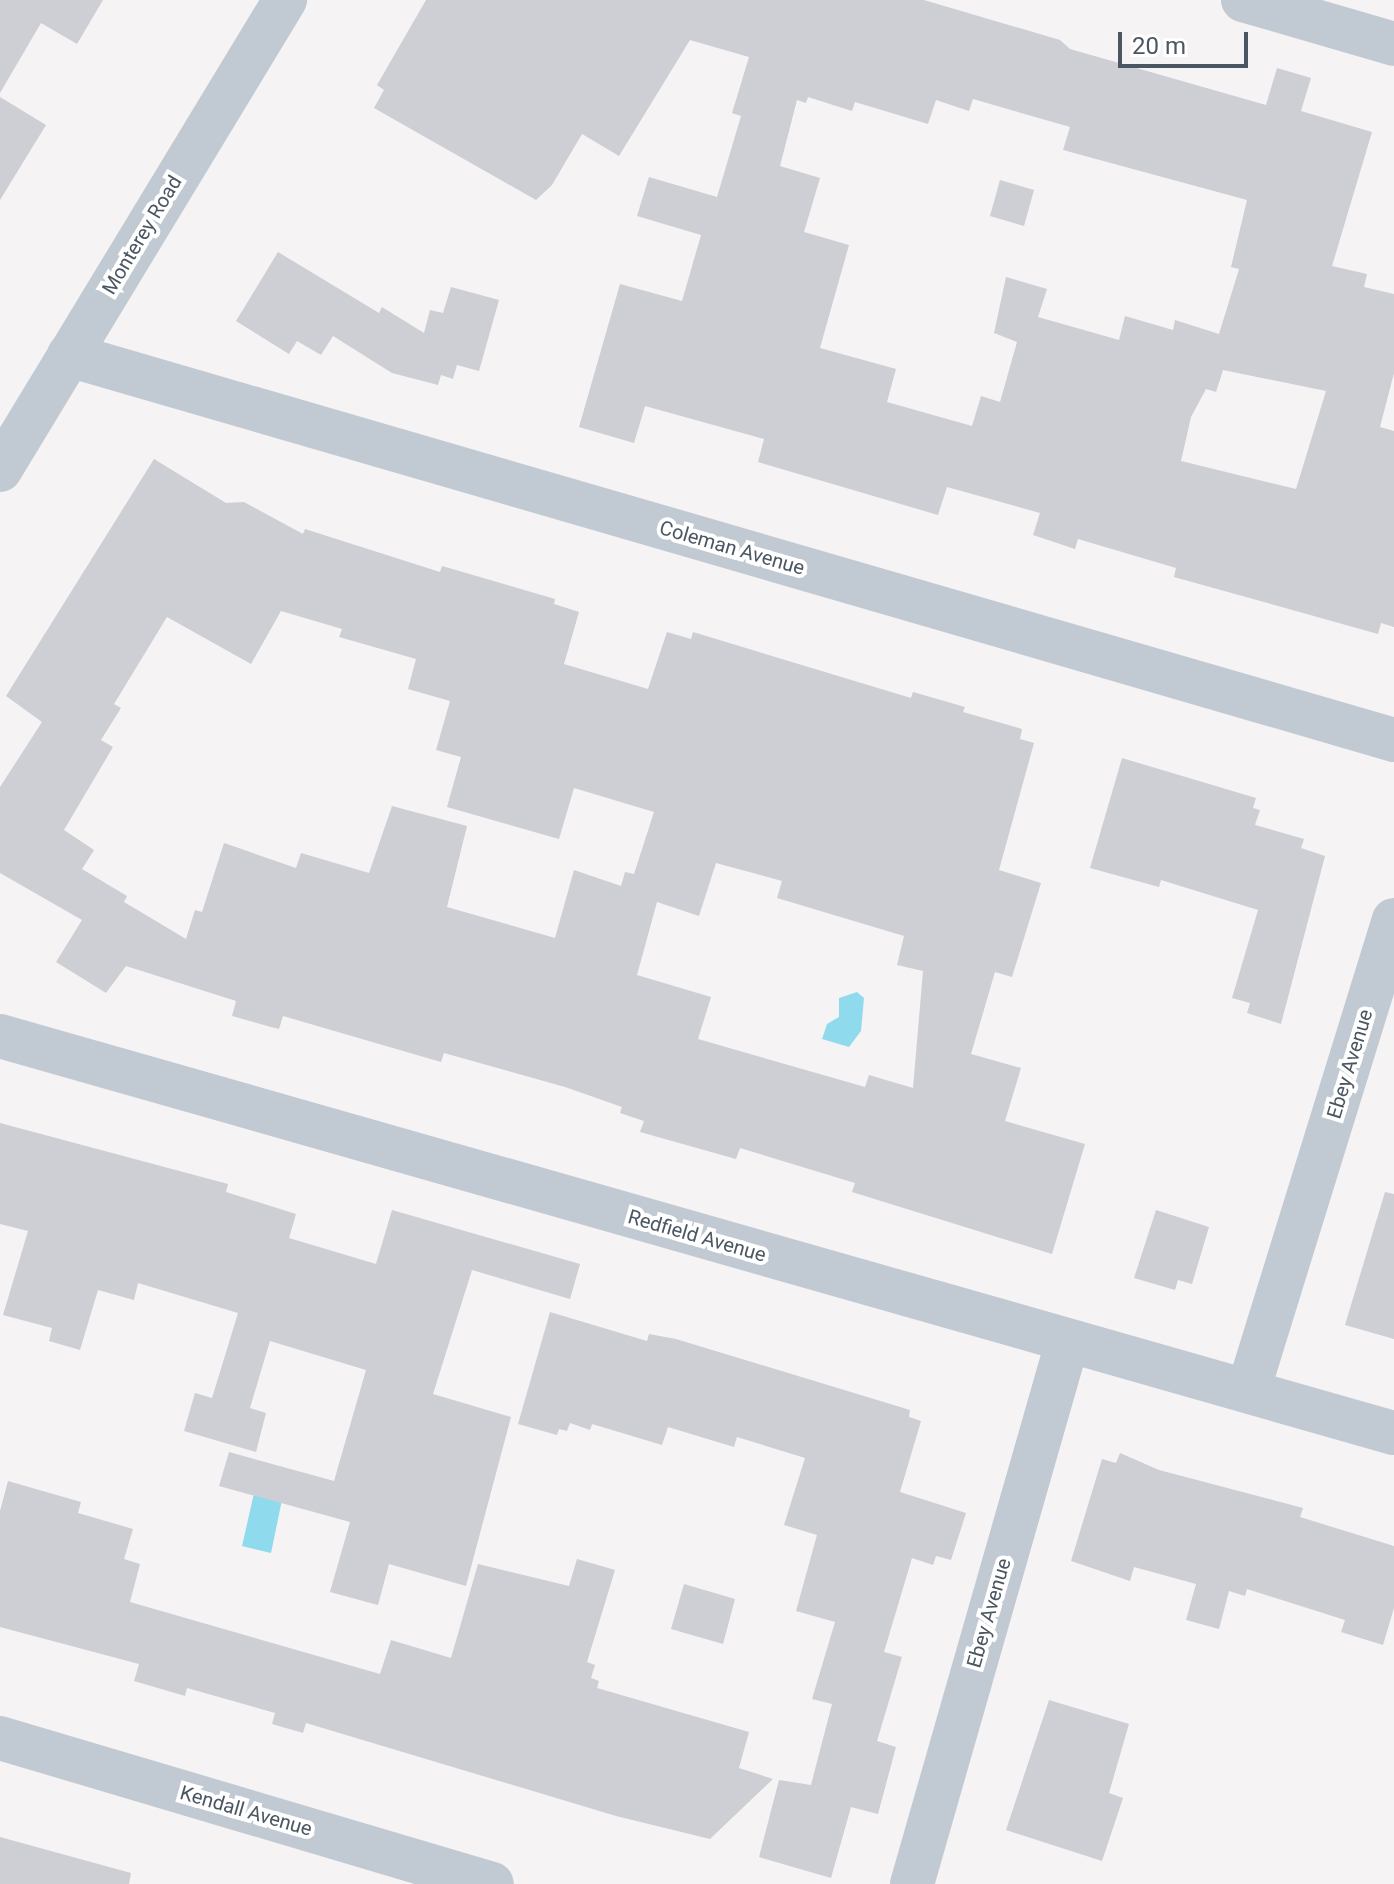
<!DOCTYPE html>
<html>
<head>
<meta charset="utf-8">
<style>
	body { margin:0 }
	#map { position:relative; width:1394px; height:1884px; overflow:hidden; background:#f5f3f3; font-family:Roboto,sans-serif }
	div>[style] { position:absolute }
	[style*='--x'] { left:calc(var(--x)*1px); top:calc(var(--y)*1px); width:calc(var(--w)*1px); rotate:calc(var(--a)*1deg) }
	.water>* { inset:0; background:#90daee }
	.building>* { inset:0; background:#cdcfd5 }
	.minor>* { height:44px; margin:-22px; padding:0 22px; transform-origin:22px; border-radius:22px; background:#c1cad2 }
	span { translate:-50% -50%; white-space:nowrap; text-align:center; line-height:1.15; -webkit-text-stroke:8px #fff; paint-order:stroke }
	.street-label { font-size:20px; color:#4a5661 }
	.scale { position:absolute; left:1118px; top:32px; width:130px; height:36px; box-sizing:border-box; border:4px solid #4a5661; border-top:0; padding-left:10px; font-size:24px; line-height:28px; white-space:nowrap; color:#4a5661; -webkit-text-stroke:6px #fff; paint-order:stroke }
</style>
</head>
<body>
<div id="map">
	<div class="water">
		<i style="clip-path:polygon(857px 992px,864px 998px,861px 1031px,849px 1047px,822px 1039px,827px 1024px,839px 1017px,839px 998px)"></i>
		<i style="clip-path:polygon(255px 1489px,283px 1495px,271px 1553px,242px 1546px)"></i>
	</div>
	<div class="building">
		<i style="clip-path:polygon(0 0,103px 0,77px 44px,41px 23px,0 93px)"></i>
		<i style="clip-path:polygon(evenodd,426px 0,924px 0,1060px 40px,1070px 49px,1266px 105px,1277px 68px,1311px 78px,1301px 111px,1372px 132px,1332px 266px,1367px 274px,1364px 287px,1394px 294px,1394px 373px,1380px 427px,1394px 431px,1394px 627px,1381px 623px,1378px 634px,1328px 620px,1174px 577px,1176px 568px,1078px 539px,1075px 549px,1033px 535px,1040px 513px,947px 487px,938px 515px,758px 462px,764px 439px,645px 406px,634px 443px,579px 427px,620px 284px,682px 301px,701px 235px,637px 216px,649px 177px,717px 197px,741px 116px,732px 113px,749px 57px,690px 40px,619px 156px,582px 134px,552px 185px,536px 200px,374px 108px,384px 90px,377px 85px,426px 0,808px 97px,852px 111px,855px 102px,928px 124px,936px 100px,969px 111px,973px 99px,1070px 127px,1063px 150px,1247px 200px,1231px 267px,1239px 269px,1219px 334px,1175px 320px,1173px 330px,1125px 316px,1119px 340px,1038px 317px,1047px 289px,1006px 277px,994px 333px,1017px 342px,1000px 402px,981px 396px,972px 426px,887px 402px,896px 369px,820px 348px,849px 245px,804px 232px,820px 178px,780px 166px,797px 100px,806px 103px,808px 97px,426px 0,1223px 370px,1326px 391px,1296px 489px,1181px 461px,1191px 417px,1206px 389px,1216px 392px,1223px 370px)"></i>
		<i style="clip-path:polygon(0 97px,46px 125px,0 200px)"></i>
		<i style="clip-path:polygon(1000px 180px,1034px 190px,1024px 226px,990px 216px)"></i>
		<i style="clip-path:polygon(278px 252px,379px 313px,382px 307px,424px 333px,430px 310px,443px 313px,451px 287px,499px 300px,479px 371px,457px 365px,453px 379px,441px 375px,438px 385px,392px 373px,333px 336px,321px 355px,297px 341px,289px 354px,236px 321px)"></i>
		<i style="clip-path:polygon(evenodd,154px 459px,226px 503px,244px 502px,303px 534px,305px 529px,440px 572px,442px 566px,555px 599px,554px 604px,579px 612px,564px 664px,648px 689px,667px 632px,691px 639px,693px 632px,911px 698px,913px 692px,965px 707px,963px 712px,1022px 729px,1020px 739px,1034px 743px,999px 870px,1041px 883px,1012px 977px,995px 972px,971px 1054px,1021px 1068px,1005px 1121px,1085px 1144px,1052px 1254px,852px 1192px,855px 1183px,740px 1148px,736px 1159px,640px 1132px,644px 1121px,620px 1113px,622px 1107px,565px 1087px,444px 1053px,441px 1062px,283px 1016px,279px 1029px,271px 1027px,232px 1016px,236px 1001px,126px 966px,106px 993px,56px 962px,82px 920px,0 873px,0 787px,42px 722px,6px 696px,154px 459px,281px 611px,342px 629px,339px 637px,416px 659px,408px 689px,450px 701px,436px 750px,461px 757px,447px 807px,559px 839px,574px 788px,654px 812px,634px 874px,625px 872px,621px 886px,574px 870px,555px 938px,447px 907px,467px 826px,392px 806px,369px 873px,301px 853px,296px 868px,224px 843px,202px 912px,195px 910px,186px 939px,124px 902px,127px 896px,82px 869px,94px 850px,64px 830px,113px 747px,101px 740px,121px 708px,114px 704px,167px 617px,251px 664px,281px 611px,154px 459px,716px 863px,782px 881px,777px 898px,904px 936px,897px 965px,923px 971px,913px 1088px,869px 1075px,865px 1087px,698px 1039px,711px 997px,637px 975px,657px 902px,699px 916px,716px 863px)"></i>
		<i style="clip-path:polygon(1122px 758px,1256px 798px,1253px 808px,1260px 810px,1255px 825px,1304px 839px,1301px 848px,1325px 856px,1281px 1024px,1247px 1013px,1250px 1003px,1232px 998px,1258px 910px,1161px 880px,1159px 887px,1090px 868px)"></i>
		<i style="clip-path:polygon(0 1123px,228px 1184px,226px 1192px,296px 1214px,289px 1238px,376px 1264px,392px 1210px,580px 1264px,570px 1299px,472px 1270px,433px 1394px,511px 1417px,466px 1586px,389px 1564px,378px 1605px,330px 1592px,350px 1522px,219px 1486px,229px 1452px,334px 1481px,366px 1370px,270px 1341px,250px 1408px,266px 1413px,256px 1452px,184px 1431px,195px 1393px,212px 1398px,238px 1313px,138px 1283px,134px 1300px,98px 1290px,80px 1350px,49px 1341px,52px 1328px,3px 1315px,28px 1231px,0 1224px)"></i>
		<i style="clip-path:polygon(1385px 1192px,1394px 1194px,1394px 1339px,1345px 1325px)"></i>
		<i style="clip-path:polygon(1156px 1210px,1209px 1227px,1192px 1284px,1178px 1280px,1175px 1290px,1134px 1278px)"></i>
		<i style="clip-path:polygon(550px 1312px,647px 1341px,649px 1334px,676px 1339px,910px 1410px,909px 1417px,921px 1421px,900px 1492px,966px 1513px,951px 1560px,936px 1556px,933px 1565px,912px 1558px,884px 1652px,902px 1657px,877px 1741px,896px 1747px,878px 1814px,851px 1807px,831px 1878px,759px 1857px,779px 1780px,811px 1785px,832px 1704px,812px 1699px,835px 1622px,796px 1611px,817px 1535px,784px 1525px,805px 1458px,737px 1437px,734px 1447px,668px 1427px,662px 1445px,592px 1424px,590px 1430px,570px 1423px,567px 1431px,559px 1429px,557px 1435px,518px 1424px)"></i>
		<i style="clip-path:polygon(1120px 1453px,1159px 1470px,1303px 1508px,1300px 1517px,1394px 1546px,1394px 1608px,1383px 1645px,1341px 1632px,1345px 1620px,1247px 1589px,1245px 1596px,1229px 1591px,1219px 1629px,1186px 1620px,1196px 1584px,1134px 1567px,1130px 1581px,1071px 1561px,1102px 1459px,1116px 1463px)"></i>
		<i style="clip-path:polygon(8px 1481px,81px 1502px,78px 1513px,133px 1529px,124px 1559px,140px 1564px,130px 1602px,380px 1674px,391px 1640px,451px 1658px,478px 1564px,569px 1586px,577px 1559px,615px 1570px,587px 1662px,595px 1665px,591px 1678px,599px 1681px,597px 1688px,749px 1732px,739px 1768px,773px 1779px,710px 1839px,616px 1816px,306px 1723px,303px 1733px,272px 1724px,275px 1713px,187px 1688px,185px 1696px,134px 1681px,139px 1664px,0 1627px,0 1511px)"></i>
		<i style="clip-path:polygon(684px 1584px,735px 1599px,723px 1644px,671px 1629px)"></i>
		<i style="clip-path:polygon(1049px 1700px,1129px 1724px,1109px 1793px,1123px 1798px,1102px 1861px,1006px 1830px)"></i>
		<i style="clip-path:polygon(0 1837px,131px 1873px,129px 1884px,0 1884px)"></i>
	</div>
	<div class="minor">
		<i style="--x:1243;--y:0;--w:157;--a:16.2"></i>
		<i style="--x:69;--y:355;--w:1380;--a:16.2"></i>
		<i style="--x:0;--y:470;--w:550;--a:-58.77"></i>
		<i style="--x:0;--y:1036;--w:1449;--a:15.9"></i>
		<i style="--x:1248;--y:1391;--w:493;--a:-72.8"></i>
		<i style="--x:0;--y:1738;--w:513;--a:16.53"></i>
		<i style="--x:912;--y:1884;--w:563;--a:-74.01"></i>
	</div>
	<div class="street-label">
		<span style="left:142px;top:235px;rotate:-59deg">Monterey Road</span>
		<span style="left:732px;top:548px;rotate:16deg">Coleman Avenue</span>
		<span style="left:1350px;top:1064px;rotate:-73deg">Ebey Avenue</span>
		<span style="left:697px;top:1236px;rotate:16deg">Redfield Avenue</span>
		<span style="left:989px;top:1613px;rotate:-74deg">Ebey Avenue</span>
		<span style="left:246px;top:1811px;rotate:16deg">Kendall Avenue</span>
	</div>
	<div class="scale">20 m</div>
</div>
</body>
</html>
